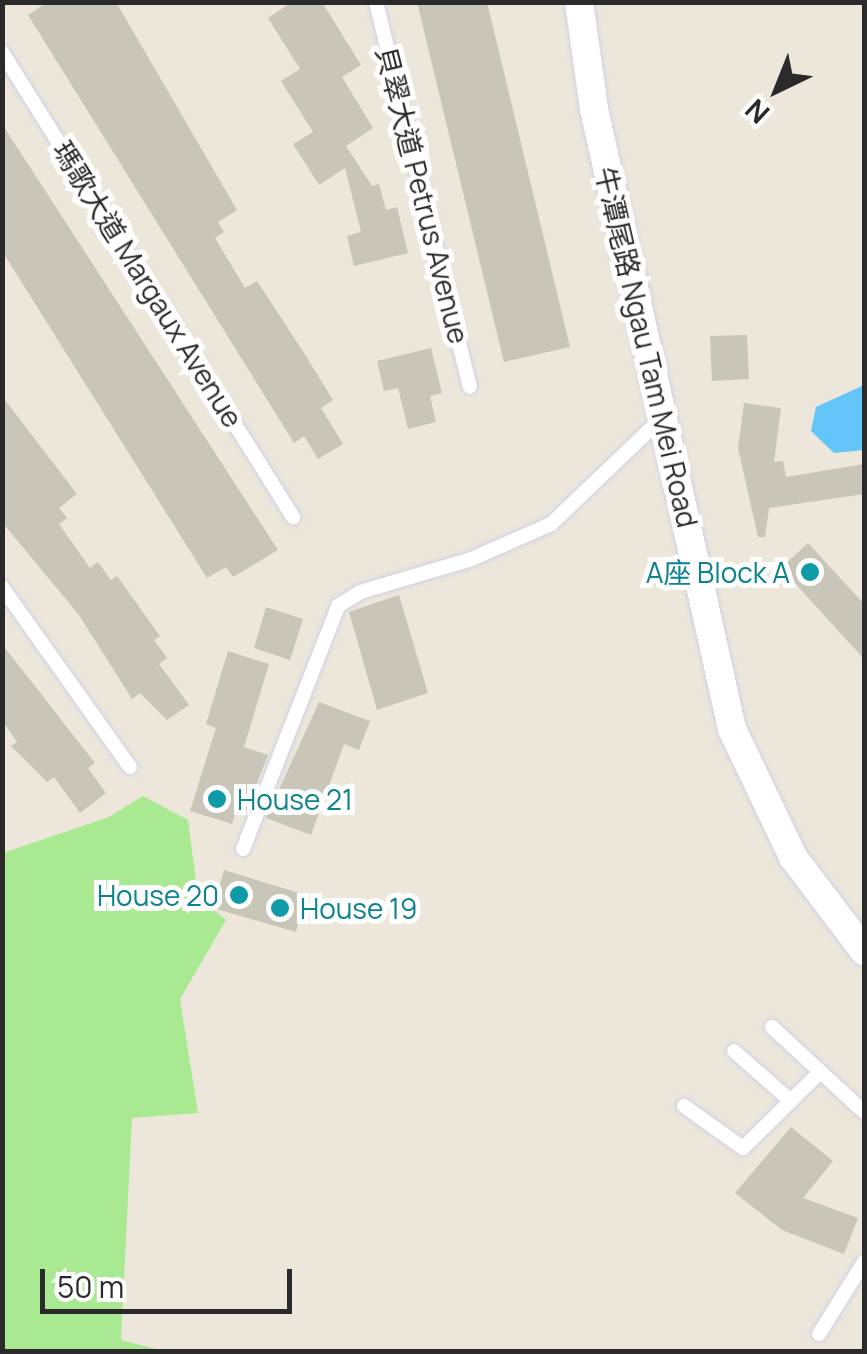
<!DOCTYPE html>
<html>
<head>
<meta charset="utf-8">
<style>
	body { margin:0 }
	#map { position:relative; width:867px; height:1354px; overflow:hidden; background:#ede7db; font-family:Manrope,"Noto Sans TC",sans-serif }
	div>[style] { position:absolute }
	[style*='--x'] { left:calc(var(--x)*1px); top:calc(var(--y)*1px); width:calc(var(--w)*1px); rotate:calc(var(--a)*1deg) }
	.green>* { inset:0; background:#a8e992 }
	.water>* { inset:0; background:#64c5f9 }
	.building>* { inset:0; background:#c8c5b9 }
	.roads { filter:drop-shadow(0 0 2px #d0d2e4) drop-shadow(0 0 2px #d0d2e4) }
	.lane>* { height:14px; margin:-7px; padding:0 7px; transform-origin:7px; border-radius:7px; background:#fff }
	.street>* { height:28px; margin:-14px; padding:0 14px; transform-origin:14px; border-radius:14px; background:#fff }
	.dots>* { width:28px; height:28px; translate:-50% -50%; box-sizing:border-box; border:5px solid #fff; border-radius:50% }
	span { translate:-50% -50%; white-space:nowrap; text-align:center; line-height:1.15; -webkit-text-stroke:10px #fff; paint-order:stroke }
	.street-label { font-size:28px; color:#2a2a2a }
	.culture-label { font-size:28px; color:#0d838f }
	.right { translate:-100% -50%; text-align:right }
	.left { translate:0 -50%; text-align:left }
	.frame { position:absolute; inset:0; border:5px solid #2a2a2a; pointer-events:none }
	.north { position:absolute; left:727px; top:40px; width:100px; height:100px; -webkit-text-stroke:8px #fff; paint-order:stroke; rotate:223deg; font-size:28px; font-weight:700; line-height:40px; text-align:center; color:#2a2a2a }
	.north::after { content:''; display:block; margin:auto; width:35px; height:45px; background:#2a2a2a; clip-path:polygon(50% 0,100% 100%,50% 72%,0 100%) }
	.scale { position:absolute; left:40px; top:1269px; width:252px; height:45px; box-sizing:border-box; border:5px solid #2a2a2a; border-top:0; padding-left:12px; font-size:30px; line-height:35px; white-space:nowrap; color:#2a2a2a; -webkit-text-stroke:8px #fff; paint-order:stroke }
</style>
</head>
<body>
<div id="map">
	<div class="green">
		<i style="clip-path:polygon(143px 796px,188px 820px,196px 881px,209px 906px,226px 920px,180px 999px,198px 1113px,132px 1118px,121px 1340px,164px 1351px,3px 1351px,3px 853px,109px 817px)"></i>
	</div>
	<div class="water">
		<i style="clip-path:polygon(864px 385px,864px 450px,834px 453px,811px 431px,816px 407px)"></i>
	</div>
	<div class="building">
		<i style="clip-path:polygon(48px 2px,116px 2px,237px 210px,218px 222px,224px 232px,215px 238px,245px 288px,257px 281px,304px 353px,333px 400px,321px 408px,343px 444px,318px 459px,304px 436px,294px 443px,28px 15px)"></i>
		<i style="clip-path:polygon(292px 2px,322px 2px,361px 65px,342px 77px,373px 128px,346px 146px,372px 186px,379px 184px,386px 210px,397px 207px,408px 253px,354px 266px,347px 236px,361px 232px,345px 168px,319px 185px,293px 144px,313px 132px,281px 81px,300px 69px,268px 18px)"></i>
		<i style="clip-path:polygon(417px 2px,487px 2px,570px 347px,504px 362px)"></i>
		<i style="clip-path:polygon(2px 124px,278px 550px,233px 577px,226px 567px,207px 578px,2px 251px)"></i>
		<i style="clip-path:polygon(747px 335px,749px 379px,712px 381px,710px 336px)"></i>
		<i style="clip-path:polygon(431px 348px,442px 393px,430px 396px,436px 422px,408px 429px,398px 388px,384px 391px,377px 361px)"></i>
		<i style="clip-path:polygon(2px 396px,77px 494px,59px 508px,67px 518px,59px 524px,90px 568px,98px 562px,111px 580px,117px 576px,160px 636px,154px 640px,167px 658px,159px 664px,189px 705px,167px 720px,140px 693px,132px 699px,79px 615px,2px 522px)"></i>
		<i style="clip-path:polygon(744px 403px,781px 408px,774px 462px,783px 461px,786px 477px,864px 464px,864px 494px,769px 508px,765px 537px,758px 537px,738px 448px)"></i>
		<i style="clip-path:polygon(808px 543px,864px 604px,864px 659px,781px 568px)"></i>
		<i style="clip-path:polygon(399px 595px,428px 693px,377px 710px,349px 612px)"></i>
		<i style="clip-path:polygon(266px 607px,303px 619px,290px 660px,254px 648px)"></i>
		<i style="clip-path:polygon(2px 644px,95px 763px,88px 768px,106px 793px,80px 813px,54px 777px,47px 782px,11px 746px,17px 742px,2px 720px)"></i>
		<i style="clip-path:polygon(228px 651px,269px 664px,244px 747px,268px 755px,246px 811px,237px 808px,232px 824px,190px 811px,216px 728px,206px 724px)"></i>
		<i style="clip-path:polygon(319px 702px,370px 721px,359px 750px,344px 744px,311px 835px,266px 818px)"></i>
		<i style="clip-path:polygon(224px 870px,306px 895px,296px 932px,213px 908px)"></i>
		<i style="clip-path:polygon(791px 1127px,833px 1161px,803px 1198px,858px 1218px,844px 1254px,782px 1230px,735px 1193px)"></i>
	</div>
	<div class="roads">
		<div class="lane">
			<i style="--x:376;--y:2;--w:396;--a:76.3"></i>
			<i style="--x:2;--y:52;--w:549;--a:57.96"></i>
			<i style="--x:2;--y:587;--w:221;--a:54.6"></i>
			<i style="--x:243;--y:849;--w:261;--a:-68.6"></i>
			<i style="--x:338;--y:606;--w:26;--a:-32"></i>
			<i style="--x:360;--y:592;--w:114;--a:-16.4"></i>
			<i style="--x:469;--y:560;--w:90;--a:-23.7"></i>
			<i style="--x:551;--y:524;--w:153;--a:-43.7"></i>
			<i style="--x:772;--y:1027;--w:125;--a:42.7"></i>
			<i style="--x:734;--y:1051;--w:76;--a:41.3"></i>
			<i style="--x:684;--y:1106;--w:72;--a:35.4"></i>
			<i style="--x:743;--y:1148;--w:108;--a:-44.6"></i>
			<i style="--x:819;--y:1334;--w:85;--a:-58"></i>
		</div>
		<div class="street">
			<i style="--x:579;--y:2;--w:108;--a:82"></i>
			<i style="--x:594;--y:109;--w:635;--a:77.45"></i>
			<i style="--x:732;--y:729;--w:142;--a:64.5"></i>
			<i style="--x:793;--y:857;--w:118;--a:52.9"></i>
		</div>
	</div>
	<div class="dots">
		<i style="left:810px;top:572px;background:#0f9aa8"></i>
		<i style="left:217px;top:799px;background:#0f9aa8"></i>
		<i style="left:239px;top:895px;background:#0f9aa8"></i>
		<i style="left:280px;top:908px;background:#0f9aa8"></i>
	</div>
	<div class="street-label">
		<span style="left:423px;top:195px;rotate:76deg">貝翠大道 Petrus Avenue</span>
		<span style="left:148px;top:284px;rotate:58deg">瑪歌大道 Margaux Avenue</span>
		<span style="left:647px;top:347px;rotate:77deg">牛潭尾路 Ngau Tam Mei Road</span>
	</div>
	<div class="culture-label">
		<span class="right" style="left:790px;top:572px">A座 Block A</span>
		<span class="left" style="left:237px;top:799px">House 21</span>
		<span class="right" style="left:219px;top:895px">House 20</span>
		<span class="left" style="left:300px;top:908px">House 19</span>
	</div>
	<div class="frame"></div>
	<div class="north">N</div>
	<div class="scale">50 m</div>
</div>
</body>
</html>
